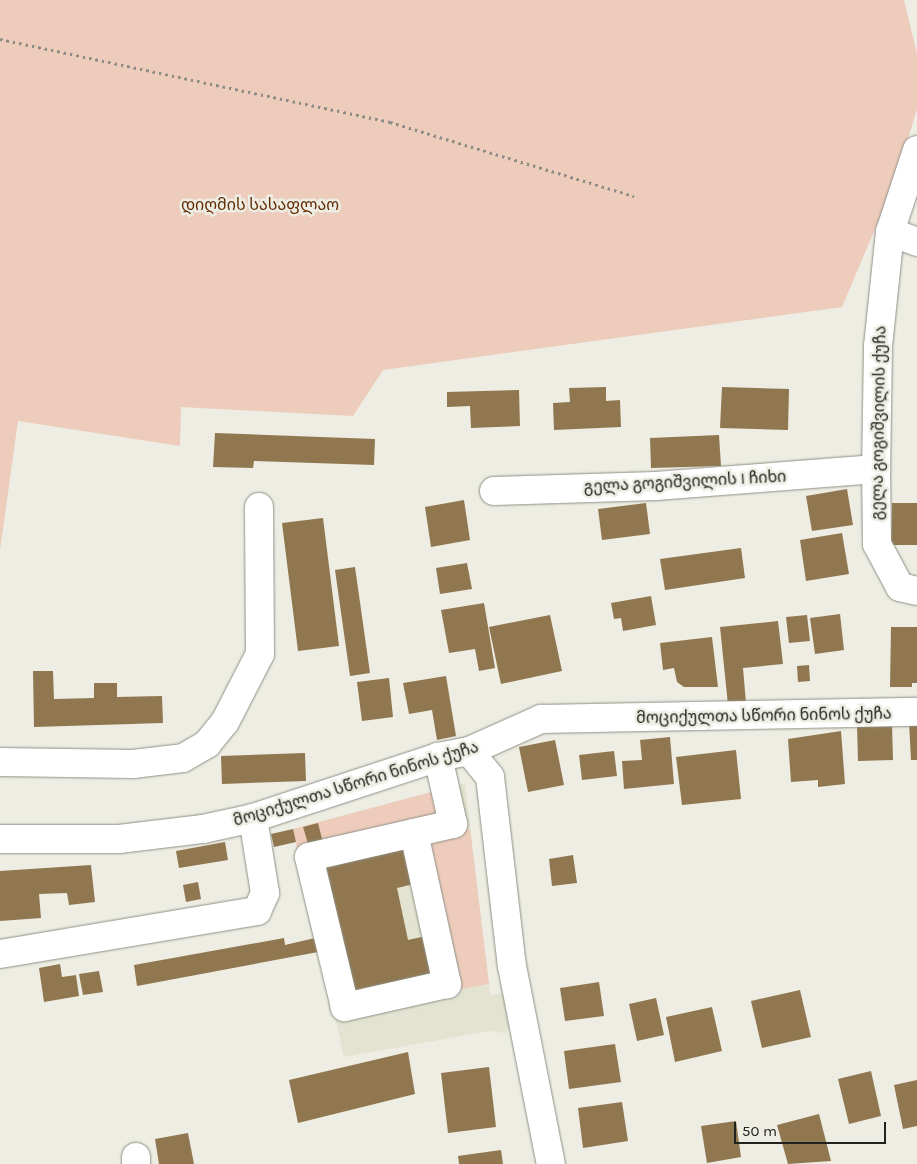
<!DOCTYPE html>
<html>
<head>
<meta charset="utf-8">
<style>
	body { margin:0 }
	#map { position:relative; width:917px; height:1164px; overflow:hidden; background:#edede3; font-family:Karla,"Noto Sans Georgian",sans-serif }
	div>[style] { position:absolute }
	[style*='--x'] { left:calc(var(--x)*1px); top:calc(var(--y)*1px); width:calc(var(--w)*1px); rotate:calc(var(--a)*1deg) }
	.built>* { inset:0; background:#e3e3d1 }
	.green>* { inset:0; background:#edccbc }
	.building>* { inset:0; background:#917750 }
	.path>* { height:3px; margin-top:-1.5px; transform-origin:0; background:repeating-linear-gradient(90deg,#8c8c85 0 2.5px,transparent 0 6.5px) }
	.roads { filter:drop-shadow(0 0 1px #8f9086) drop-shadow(0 0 1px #8f9086) }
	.minor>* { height:28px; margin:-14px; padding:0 14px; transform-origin:14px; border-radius:14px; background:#fff }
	span { translate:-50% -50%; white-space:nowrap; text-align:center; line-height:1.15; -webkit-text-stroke:5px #edede3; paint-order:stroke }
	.park-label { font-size:16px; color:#642c06 }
	.street-label { font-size:16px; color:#22221e }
	.scale { position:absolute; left:734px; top:1122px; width:152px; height:22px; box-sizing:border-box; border:2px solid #22221e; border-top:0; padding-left:6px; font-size:15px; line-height:18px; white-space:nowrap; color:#22221e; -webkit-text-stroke:4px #edede3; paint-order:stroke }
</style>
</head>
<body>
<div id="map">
	<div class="built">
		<i style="clip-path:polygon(465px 783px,490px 995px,506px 993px,511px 1025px,505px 1033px,489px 1031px,344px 1057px,293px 829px)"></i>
	</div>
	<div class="green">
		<i style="clip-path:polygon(0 0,904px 0,917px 54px,917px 109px,895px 182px,842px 307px,383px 370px,353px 416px,181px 407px,180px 446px,18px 421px,0 550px)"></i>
		<i style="clip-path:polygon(435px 791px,442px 819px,298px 853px,293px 829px)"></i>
		<i style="clip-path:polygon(470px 829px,489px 984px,457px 990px,427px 839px)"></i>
	</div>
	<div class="building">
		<i style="clip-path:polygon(606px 387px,606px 401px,620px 400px,621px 427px,554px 430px,553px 403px,570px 402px,569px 388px)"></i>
		<i style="clip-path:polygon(722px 387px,789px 389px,788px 430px,720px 428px)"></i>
		<i style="clip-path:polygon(519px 390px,520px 426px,471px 428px,470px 406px,447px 407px,447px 392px)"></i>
		<i style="clip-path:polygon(215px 433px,375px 439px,374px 465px,254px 461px,253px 468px,213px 467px)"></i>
		<i style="clip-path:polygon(719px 435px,721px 466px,651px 468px,650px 438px)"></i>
		<i style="clip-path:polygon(847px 489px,853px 525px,812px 531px,806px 496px)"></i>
		<i style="clip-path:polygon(464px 500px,470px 540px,431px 547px,425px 507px)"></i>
		<i style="clip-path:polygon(646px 503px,650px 534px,602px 540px,598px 509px)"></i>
		<i style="clip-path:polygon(892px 503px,917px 503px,917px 545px,891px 545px)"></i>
		<i style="clip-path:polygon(323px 518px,339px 646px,298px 651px,282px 523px)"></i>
		<i style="clip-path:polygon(842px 533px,849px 574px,806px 581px,800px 540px)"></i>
		<i style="clip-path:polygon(741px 548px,745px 578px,665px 590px,660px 559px)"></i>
		<i style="clip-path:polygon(467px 563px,472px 589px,440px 594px,436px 568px)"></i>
		<i style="clip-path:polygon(355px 567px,370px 673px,350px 676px,335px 570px)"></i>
		<i style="clip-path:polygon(651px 596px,656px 625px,623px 631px,621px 618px,614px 619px,611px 603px)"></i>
		<i style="clip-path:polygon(484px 603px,495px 668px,479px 671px,475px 649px,449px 653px,441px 610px)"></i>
		<i style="clip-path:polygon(840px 614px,844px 650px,815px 654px,810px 618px)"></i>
		<i style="clip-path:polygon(550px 615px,562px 671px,501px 684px,489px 627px)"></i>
		<i style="clip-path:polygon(807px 615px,810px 641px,789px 643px,786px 617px)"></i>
		<i style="clip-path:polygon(778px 621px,783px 664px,743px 668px,746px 703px,728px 705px,720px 627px)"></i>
		<i style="clip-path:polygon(891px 627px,917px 627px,917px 683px,912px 683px,912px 687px,890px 687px)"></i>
		<i style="clip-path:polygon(712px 637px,718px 687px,684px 687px,677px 682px,674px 668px,663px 670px,660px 643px)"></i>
		<i style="clip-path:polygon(809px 665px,810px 681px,798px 682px,797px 666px)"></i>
		<i style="clip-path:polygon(33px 671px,53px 671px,54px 699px,94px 698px,94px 683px,117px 683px,117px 697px,162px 696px,163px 723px,34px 727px)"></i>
		<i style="clip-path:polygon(446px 676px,456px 736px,437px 740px,432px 710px,409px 714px,403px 683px)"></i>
		<i style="clip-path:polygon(389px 678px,393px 717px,362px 721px,357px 682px)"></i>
		<i style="clip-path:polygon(917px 721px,917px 760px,911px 760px,909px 722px)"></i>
		<i style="clip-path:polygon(857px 724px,892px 724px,893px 760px,858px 761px)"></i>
		<i style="clip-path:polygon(841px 731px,845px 784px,818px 787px,818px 780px,791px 782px,788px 739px)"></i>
		<i style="clip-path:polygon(670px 737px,674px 784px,624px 789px,622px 761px,642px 760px,640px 740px)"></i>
		<i style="clip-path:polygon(555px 740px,564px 785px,528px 792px,519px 747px)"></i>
		<i style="clip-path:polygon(736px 750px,741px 799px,682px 805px,676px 757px)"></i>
		<i style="clip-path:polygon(614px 751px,617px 776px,582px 780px,579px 755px)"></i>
		<i style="clip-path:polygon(305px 753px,306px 781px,222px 784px,221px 756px)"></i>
		<i style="clip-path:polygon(318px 823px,323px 843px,309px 847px,303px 827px)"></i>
		<i style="clip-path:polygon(293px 829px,296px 842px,274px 847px,271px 834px)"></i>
		<i style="clip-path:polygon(225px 842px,228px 860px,179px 868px,176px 851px)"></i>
		<i style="clip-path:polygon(406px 848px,414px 884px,397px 888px,408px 940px,426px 936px,435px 976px,355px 994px,326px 866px)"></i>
		<i style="clip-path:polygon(573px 855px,577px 883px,552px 886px,549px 859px)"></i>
		<i style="clip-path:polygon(91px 865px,95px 902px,69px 905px,67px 893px,39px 894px,41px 918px,0 921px,0 871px)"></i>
		<i style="clip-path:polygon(198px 882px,201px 899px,186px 902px,183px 885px)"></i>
		<i style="clip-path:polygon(284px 938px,285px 945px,315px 938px,318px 952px,137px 986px,134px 965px)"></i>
		<i style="clip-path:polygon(60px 964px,62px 977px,76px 975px,79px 996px,44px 1002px,39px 968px)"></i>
		<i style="clip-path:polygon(99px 971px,103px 992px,83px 995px,79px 974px)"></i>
		<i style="clip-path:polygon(599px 982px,604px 1016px,565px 1021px,560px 988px)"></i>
		<i style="clip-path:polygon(800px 990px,811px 1037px,762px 1048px,751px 1001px)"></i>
		<i style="clip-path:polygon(656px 998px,664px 1035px,637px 1041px,629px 1004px)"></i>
		<i style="clip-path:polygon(712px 1007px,722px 1051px,675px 1062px,666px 1017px)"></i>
		<i style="clip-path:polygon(615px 1044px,621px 1082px,569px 1089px,564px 1051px)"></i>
		<i style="clip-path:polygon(408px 1052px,415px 1094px,298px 1123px,289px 1080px)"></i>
		<i style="clip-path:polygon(489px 1067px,496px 1127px,448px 1133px,441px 1073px)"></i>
		<i style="clip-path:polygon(871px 1071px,881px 1116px,849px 1124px,838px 1079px)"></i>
		<i style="clip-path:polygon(917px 1080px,917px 1126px,903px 1129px,894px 1085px)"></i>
		<i style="clip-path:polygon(622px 1102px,628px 1141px,583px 1148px,578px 1108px)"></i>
		<i style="clip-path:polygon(819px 1114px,831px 1161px,788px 1164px,777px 1125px)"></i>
		<i style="clip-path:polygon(736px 1121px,741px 1157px,707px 1163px,701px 1126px)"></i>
		<i style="clip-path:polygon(188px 1133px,194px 1164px,159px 1164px,155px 1139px)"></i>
		<i style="clip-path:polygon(501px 1150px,503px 1164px,459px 1164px,458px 1156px)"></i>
	</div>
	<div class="path">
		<i style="--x:0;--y:39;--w:399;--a:12"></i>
		<i style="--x:390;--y:122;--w:255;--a:16.9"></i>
	</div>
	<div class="roads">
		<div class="minor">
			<i style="--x:917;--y:150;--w:86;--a:108.2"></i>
			<i style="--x:890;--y:232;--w:115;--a:96"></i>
			<i style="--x:878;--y:346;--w:123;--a:90.9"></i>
			<i style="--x:876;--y:469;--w:75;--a:89.2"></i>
			<i style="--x:877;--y:544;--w:49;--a:61.9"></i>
			<i style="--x:900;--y:587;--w:17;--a:13"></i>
			<i style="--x:890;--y:232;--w:29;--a:20"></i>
			<i style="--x:494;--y:491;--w:162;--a:-1.8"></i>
			<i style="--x:656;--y:486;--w:221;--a:-4.4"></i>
			<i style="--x:469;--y:751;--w:33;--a:51"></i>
			<i style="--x:490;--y:777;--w:190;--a:83.4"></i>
			<i style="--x:512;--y:966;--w:202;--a:78.9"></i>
			<i style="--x:0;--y:762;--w:133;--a:0.9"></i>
			<i style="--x:133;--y:764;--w:50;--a:-6.8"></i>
			<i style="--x:183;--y:758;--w:28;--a:-30"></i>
			<i style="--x:207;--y:744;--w:28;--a:-51"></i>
			<i style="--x:225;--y:722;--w:76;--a:-62.8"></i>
			<i style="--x:260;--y:654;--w:147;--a:-90.4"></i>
			<i style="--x:414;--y:833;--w:155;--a:77.7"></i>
			<i style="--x:447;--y:984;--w:105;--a:167.3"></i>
			<i style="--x:345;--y:1007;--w:154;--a:-103.5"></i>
			<i style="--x:309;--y:857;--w:148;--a:-12.9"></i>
			<i style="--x:453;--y:824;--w:69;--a:-102.6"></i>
			<i style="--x:0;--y:839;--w:119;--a:0"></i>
			<i style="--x:119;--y:839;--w:85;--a:-6.8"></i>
			<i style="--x:203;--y:829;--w:51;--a:-12.4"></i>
			<i style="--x:253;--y:818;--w:195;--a:-18.2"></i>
			<i style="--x:438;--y:757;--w:32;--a:-11"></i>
			<i style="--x:469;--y:751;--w:79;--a:-24"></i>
			<i style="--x:541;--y:719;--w:376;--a:-1.1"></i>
			<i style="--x:0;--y:954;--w:261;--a:-9.5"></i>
			<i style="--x:257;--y:911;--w:20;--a:-66"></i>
			<i style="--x:265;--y:893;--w:76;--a:-99.1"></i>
			<i style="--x:136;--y:1164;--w:7;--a:-90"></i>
		</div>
	</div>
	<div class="park-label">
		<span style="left:260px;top:205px">დიღმის სასაფლაო</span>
	</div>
	<div class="street-label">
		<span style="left:879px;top:423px;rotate:-89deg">გელა გოგიშვილის ქუჩა</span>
		<span style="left:685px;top:482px;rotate:-3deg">გელა გოგიშვილის I ჩიხი</span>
		<span style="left:764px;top:716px;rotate:-1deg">მოციქულთა სწორი ნინოს ქუჩა</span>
		<span style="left:356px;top:784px;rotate:-17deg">მოციქულთა სწორი ნინოს ქუჩა</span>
	</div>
	<div class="scale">50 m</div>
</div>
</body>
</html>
